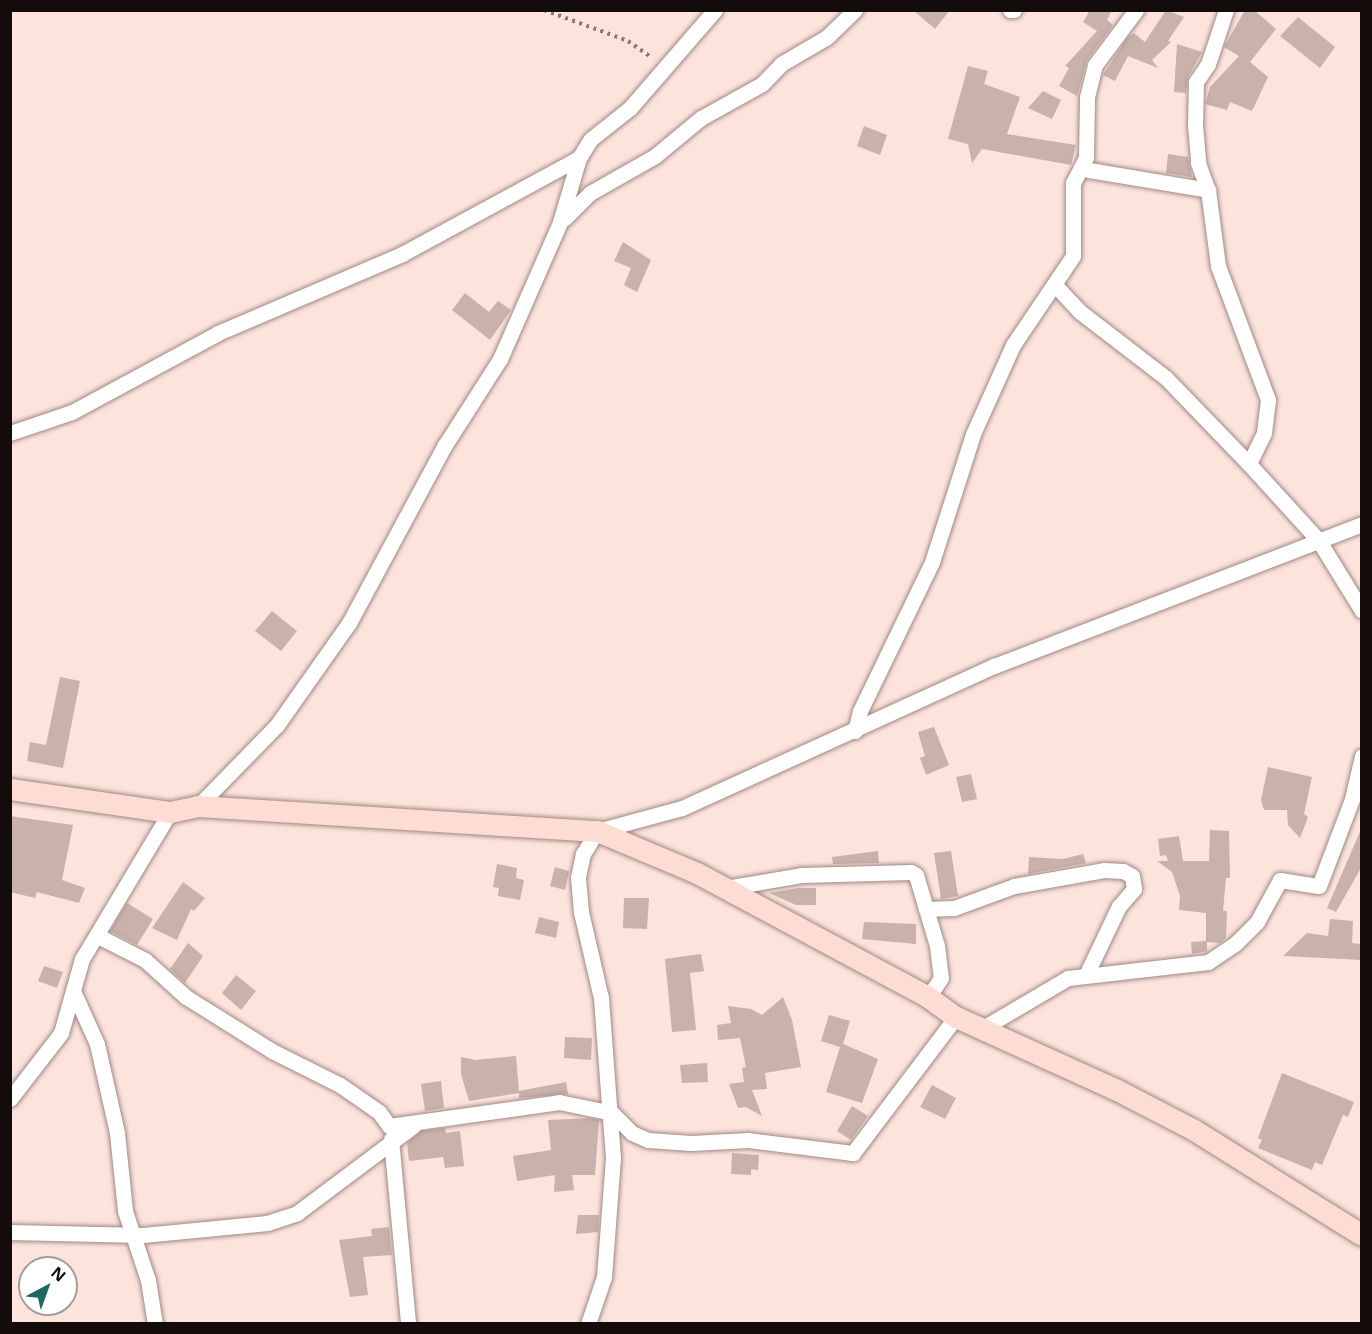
<!DOCTYPE html>
<html>
<head>
<meta charset="utf-8">
<style>
	body { margin:0 }
	#map { position:relative; width:1372px; height:1334px; overflow:hidden; background:#fce3dc; font-family:"Open Sans",sans-serif }
	div>[style] { position:absolute }
	[style*='--x'] { left:calc(var(--x)*1px); top:calc(var(--y)*1px); width:calc(var(--w)*1px); rotate:calc(var(--a)*1deg) }
	.building>* { inset:0; background:#c9b2ab }
	.path>* { height:4px; margin-top:-2px; transform-origin:0; background:repeating-linear-gradient(90deg,#8c7b77 0 3px,transparent 0 7.5px) }
	.roads { filter:drop-shadow(0 0 2px #9f8983) drop-shadow(0 0 2px #9f8983) }
	.street>* { height:15px; margin:-7.5px; padding:0 7.5px; transform-origin:7.5px; border-radius:7.5px; background:#fff }
	.secondary>* { height:21px; margin:-10.5px; padding:0 10.5px; transform-origin:10.5px; border-radius:10.5px; background:#fddcd3 }
	span { translate:-50% -50%; white-space:nowrap; text-align:center; line-height:1.15; -webkit-text-stroke:6px #fff; paint-order:stroke }
	.frame { position:absolute; inset:0; border:12px solid #140c0a; pointer-events:none }
	.north { position:absolute; left:18px; top:1256px; width:60px; height:60px; box-sizing:border-box; background:#fff; border:2px solid #a19e9d; border-radius:50%; rotate:41deg; font-size:16px; font-weight:700; line-height:24px; text-align:center; color:#140c0a }
	.north::after { content:''; display:block; margin:auto; width:21px; height:27px; background:#1d6861; clip-path:polygon(50% 0,100% 100%,50% 72%,0 100%) }
</style>
</head>
<body>
<div id="map">
	<div class="building">
		<i style="clip-path:polygon(913px 10px,950px 10px,935px 29px)"></i>
		<i style="clip-path:polygon(1090px 10px,1112px 10px,1107px 20px,1113px 25px,1087px 60px,1077px 96px,1059px 86px,1069px 68px,1065px 66px,1097px 31px,1083px 22px)"></i>
		<i style="clip-path:polygon(1166px 10px,1184px 17px,1168px 41px,1171px 42px,1152px 60px,1158px 68px,1128px 56px,1115px 81px,1103px 75px,1127px 38px,1134px 33px,1145px 42px)"></i>
		<i style="clip-path:polygon(1245px 10px,1254px 10px,1276px 29px,1250px 62px,1268px 77px,1252px 111px,1230px 102px,1227px 110px,1205px 104px,1210px 87px,1239px 56px,1224px 47px)"></i>
		<i style="clip-path:polygon(1298px 17px,1335px 47px,1320px 68px,1280px 36px)"></i>
		<i style="clip-path:polygon(1177px 44px,1202px 52px,1188px 77px,1186px 93px,1174px 92px)"></i>
		<i style="clip-path:polygon(968px 66px,988px 71px,984px 84px,1020px 97px,1007px 134px,1076px 145px,1071px 165px,982px 149px,972px 163px,968px 144px,948px 139px)"></i>
		<i style="clip-path:polygon(1043px 91px,1061px 100px,1052px 119px,1028px 108px)"></i>
		<i style="clip-path:polygon(864px 126px,887px 135px,880px 155px,857px 146px)"></i>
		<i style="clip-path:polygon(1168px 154px,1188px 157px,1192px 177px,1166px 173px)"></i>
		<i style="clip-path:polygon(623px 242px,651px 260px,637px 292px,624px 285px,631px 268px,614px 261px)"></i>
		<i style="clip-path:polygon(465px 293px,489px 312px,498px 301px,511px 310px,490px 340px,452px 310px)"></i>
		<i style="clip-path:polygon(272px 611px,297px 631px,281px 651px,255px 631px)"></i>
		<i style="clip-path:polygon(60px 677px,80px 681px,63px 768px,27px 761px,30px 742px,46px 745px)"></i>
		<i style="clip-path:polygon(934px 727px,949px 765px,926px 775px,920px 758px,925px 756px,918px 732px)"></i>
		<i style="clip-path:polygon(1268px 767px,1312px 777px,1304px 814px,1308px 817px,1300px 838px,1288px 825px,1287px 810px,1264px 810px,1261px 800px)"></i>
		<i style="clip-path:polygon(971px 774px,977px 799px,962px 802px,956px 777px)"></i>
		<i style="clip-path:polygon(10px 816px,73px 825px,62px 880px,85px 888px,79px 903px,37px 892px,35px 898px,10px 892px)"></i>
		<i style="clip-path:polygon(1362px 827px,1362px 866px,1336px 912px,1327px 908px)"></i>
		<i style="clip-path:polygon(1210px 830px,1229px 831px,1230px 878px,1226px 878px,1223px 911px,1227px 911px,1226px 938px,1220px 943px,1207px 942px,1207px 951px,1192px 954px,1191px 942px,1206px 941px,1206px 913px,1179px 910px,1180px 896px,1172px 872px,1157px 861px,1168px 861px,1166px 855px,1160px 856px,1158px 839px,1179px 836px,1183px 861px,1209px 861px)"></i>
		<i style="clip-path:polygon(878px 851px,879px 863px,833px 864px,832px 857px)"></i>
		<i style="clip-path:polygon(951px 851px,958px 896px,941px 899px,934px 853px)"></i>
		<i style="clip-path:polygon(1083px 854px,1086px 863px,1028px 874px,1029px 857px,1063px 859px)"></i>
		<i style="clip-path:polygon(497px 864px,517px 868px,516px 878px,524px 880px,520px 900px,498px 896px,499px 888px,493px 887px)"></i>
		<i style="clip-path:polygon(555px 867px,569px 871px,565px 890px,550px 886px)"></i>
		<i style="clip-path:polygon(183px 882px,205px 898px,194px 911px,191px 909px,177px 940px,152px 928px)"></i>
		<i style="clip-path:polygon(798px 888px,816px 888px,816px 905px,796px 905px,769px 893px)"></i>
		<i style="clip-path:polygon(624px 898px,649px 898px,647px 929px,623px 928px)"></i>
		<i style="clip-path:polygon(127px 903px,153px 919px,137px 945px,110px 931px)"></i>
		<i style="clip-path:polygon(539px 917px,559px 922px,556px 938px,535px 933px)"></i>
		<i style="clip-path:polygon(1330px 919px,1353px 921px,1352px 943px,1362px 944px,1362px 960px,1283px 956px,1307px 933px,1328px 936px)"></i>
		<i style="clip-path:polygon(864px 922px,916px 924px,916px 944px,862px 939px)"></i>
		<i style="clip-path:polygon(188px 943px,203px 956px,185px 983px,170px 969px)"></i>
		<i style="clip-path:polygon(701px 954px,704px 971px,690px 973px,696px 1030px,672px 1032px,665px 959px)"></i>
		<i style="clip-path:polygon(44px 966px,63px 972px,57px 988px,38px 981px)"></i>
		<i style="clip-path:polygon(236px 975px,256px 991px,241px 1010px,222px 993px)"></i>
		<i style="clip-path:polygon(783px 997px,792px 1020px,801px 1067px,765px 1073px,767px 1089px,752px 1090px,762px 1116px,746px 1107px,738px 1108px,729px 1084px,744px 1082px,742px 1068px,746px 1067px,740px 1038px,718px 1040px,717px 1025px,731px 1023px,728px 1006px,751px 1009px,762px 1015px)"></i>
		<i style="clip-path:polygon(829px 1015px,850px 1021px,843px 1044px,878px 1059px,862px 1103px,826px 1092px,840px 1047px,821px 1041px)"></i>
		<i style="clip-path:polygon(565px 1037px,592px 1038px,591px 1060px,564px 1058px)"></i>
		<i style="clip-path:polygon(516px 1056px,519px 1091px,566px 1082px,568px 1094px,519px 1098px,519px 1093px,469px 1101px,461px 1074px,461px 1057px,475px 1060px)"></i>
		<i style="clip-path:polygon(707px 1063px,708px 1082px,682px 1083px,680px 1065px)"></i>
		<i style="clip-path:polygon(1282px 1073px,1354px 1102px,1348px 1117px,1343px 1115px,1322px 1165px,1315px 1162px,1312px 1170px,1258px 1148px,1262px 1140px,1258px 1138px)"></i>
		<i style="clip-path:polygon(441px 1081px,444px 1108px,425px 1111px,421px 1084px)"></i>
		<i style="clip-path:polygon(932px 1085px,956px 1098px,945px 1119px,920px 1107px)"></i>
		<i style="clip-path:polygon(852px 1106px,868px 1116px,851px 1140px,837px 1131px)"></i>
		<i style="clip-path:polygon(589px 1118px,599px 1120px,595px 1175px,572px 1175px,574px 1190px,554px 1192px,555px 1175px,517px 1181px,513px 1156px,551px 1150px,548px 1120px)"></i>
		<i style="clip-path:polygon(445px 1128px,446px 1133px,460px 1131px,464px 1166px,445px 1168px,443px 1157px,409px 1161px,407px 1143px,421px 1131px)"></i>
		<i style="clip-path:polygon(732px 1153px,759px 1155px,758px 1170px,751px 1169px,751px 1175px,731px 1174px)"></i>
		<i style="clip-path:polygon(578px 1215px,599px 1215px,598px 1232px,576px 1234px)"></i>
		<i style="clip-path:polygon(389px 1227px,392px 1255px,363px 1257px,368px 1295px,350px 1297px,339px 1240px,372px 1236px,371px 1229px)"></i>
	</div>
	<div class="path">
		<i style="--x:544;--y:10;--w:90;--a:20.3"></i>
		<i style="--x:628;--y:41;--w:29;--a:35"></i>
	</div>
	<div class="roads">
		<div class="street">
			<i style="--x:1010;--y:10;--w:4;--a:0"></i>
			<i style="--x:1226;--y:10;--w:57;--a:108.4"></i>
			<i style="--x:1208;--y:64;--w:22;--a:124"></i>
			<i style="--x:1196;--y:82;--w:43;--a:91.3"></i>
			<i style="--x:1195;--y:125;--w:38;--a:85"></i>
			<i style="--x:1198;--y:163;--w:29;--a:70"></i>
			<i style="--x:1208;--y:190;--w:77;--a:82.5"></i>
			<i style="--x:1218;--y:266;--w:143;--a:69.5"></i>
			<i style="--x:1268;--y:400;--w:33;--a:97"></i>
			<i style="--x:1264;--y:433;--w:34;--a:116"></i>
			<i style="--x:1249;--y:464;--w:104;--a:47.7"></i>
			<i style="--x:1319;--y:541;--w:82;--a:58.4"></i>
			<i style="--x:1083;--y:169;--w:127;--a:9.5"></i>
			<i style="--x:565;--y:218;--w:35;--a:-45"></i>
			<i style="--x:590;--y:193;--w:75;--a:-29.6"></i>
			<i style="--x:655;--y:156;--w:60;--a:-39.6"></i>
			<i style="--x:701;--y:118;--w:70;--a:-29.1"></i>
			<i style="--x:762;--y:84;--w:28;--a:-46"></i>
			<i style="--x:781;--y:64;--w:53;--a:-30.4"></i>
			<i style="--x:827;--y:37;--w:39;--a:-44"></i>
			<i style="--x:1055;--y:285;--w:35;--a:47"></i>
			<i style="--x:1079;--y:311;--w:110;--a:37.6"></i>
			<i style="--x:1166;--y:378;--w:120;--a:46"></i>
			<i style="--x:10;--y:433;--w:65;--a:-18.7"></i>
			<i style="--x:72;--y:412;--w:166;--a:-28.4"></i>
			<i style="--x:218;--y:333;--w:200;--a:-23.2"></i>
			<i style="--x:402;--y:254;--w:201;--a:-28.5"></i>
			<i style="--x:855;--y:731;--w:21;--a:-76"></i>
			<i style="--x:860;--y:711;--w:165;--a:-64.2"></i>
			<i style="--x:932;--y:562;--w:134;--a:-72.2"></i>
			<i style="--x:973;--y:434;--w:98;--a:-65.8"></i>
			<i style="--x:1013;--y:345;--w:107;--a:-56"></i>
			<i style="--x:1073;--y:256;--w:73;--a:-90"></i>
			<i style="--x:1073;--y:183;--w:29;--a:-63"></i>
			<i style="--x:1086;--y:157;--w:60;--a:-89"></i>
			<i style="--x:1087;--y:97;--w:33;--a:-76"></i>
			<i style="--x:1095;--y:65;--w:69;--a:-53.3"></i>
			<i style="--x:198;--y:806;--w:113;--a:-45.7"></i>
			<i style="--x:277;--y:725;--w:125;--a:-54.8"></i>
			<i style="--x:349;--y:623;--w:202;--a:-61.7"></i>
			<i style="--x:445;--y:445;--w:102;--a:-57.4"></i>
			<i style="--x:500;--y:359;--w:150;--a:-66.3"></i>
			<i style="--x:560;--y:222;--w:67;--a:-73.5"></i>
			<i style="--x:579;--y:158;--w:22;--a:-58"></i>
			<i style="--x:591;--y:139;--w:50;--a:-38.5"></i>
			<i style="--x:630;--y:108;--w:130;--a:-49.1"></i>
			<i style="--x:726;--y:888;--w:76;--a:-9.8"></i>
			<i style="--x:801;--y:875;--w:110;--a:-1.6"></i>
			<i style="--x:911;--y:872;--w:6;--a:31"></i>
			<i style="--x:916;--y:875;--w:74;--a:73.5"></i>
			<i style="--x:937;--y:946;--w:32;--a:83"></i>
			<i style="--x:941;--y:978;--w:23;--a:124"></i>
			<i style="--x:926;--y:909;--w:28;--a:-2"></i>
			<i style="--x:954;--y:908;--w:64;--a:-20.1"></i>
			<i style="--x:1014;--y:886;--w:91;--a:-10.1"></i>
			<i style="--x:1104;--y:870;--w:19;--a:3"></i>
			<i style="--x:1123;--y:871;--w:10;--a:29"></i>
			<i style="--x:1132;--y:876;--w:13;--a:81"></i>
			<i style="--x:1134;--y:889;--w:23;--a:131"></i>
			<i style="--x:1119;--y:906;--w:74;--a:115.5"></i>
			<i style="--x:98;--y:936;--w:53;--a:27.1"></i>
			<i style="--x:145;--y:960;--w:55;--a:42.1"></i>
			<i style="--x:186;--y:997;--w:102;--a:32.1"></i>
			<i style="--x:272;--y:1051;--w:76;--a:26.6"></i>
			<i style="--x:340;--y:1085;--w:47;--a:34.7"></i>
			<i style="--x:379;--y:1112;--w:17;--a:54"></i>
			<i style="--x:389;--y:1126;--w:172;--a:-8"></i>
			<i style="--x:559;--y:1102;--w:54;--a:11.7"></i>
			<i style="--x:612;--y:1113;--w:28;--a:45"></i>
			<i style="--x:632;--y:1133;--w:17;--a:24"></i>
			<i style="--x:648;--y:1140;--w:43;--a:4"></i>
			<i style="--x:691;--y:1143;--w:57;--a:-3"></i>
			<i style="--x:748;--y:1140;--w:106;--a:7.1"></i>
			<i style="--x:853;--y:1153;--w:171;--a:-52.9"></i>
			<i style="--x:74;--y:993;--w:56;--a:65.7"></i>
			<i style="--x:97;--y:1044;--w:91;--a:77.3"></i>
			<i style="--x:117;--y:1133;--w:78;--a:84.1"></i>
			<i style="--x:125;--y:1211;--w:73;--a:71.6"></i>
			<i style="--x:148;--y:1280;--w:45;--a:81"></i>
			<i style="--x:983;--y:1028;--w:99;--a:-30.5"></i>
			<i style="--x:1068;--y:978;--w:141;--a:-6.5"></i>
			<i style="--x:1208;--y:962;--w:32;--a:-34"></i>
			<i style="--x:1235;--y:944;--w:31;--a:-45"></i>
			<i style="--x:1257;--y:922;--w:48;--a:-61.3"></i>
			<i style="--x:1280;--y:880;--w:39;--a:9"></i>
			<i style="--x:1319;--y:886;--w:93;--a:-69.2"></i>
			<i style="--x:1352;--y:799;--w:44;--a:-76.9"></i>
			<i style="--x:10;--y:1099;--w:83;--a:-52.3"></i>
			<i style="--x:61;--y:1033;--w:77;--a:-74.2"></i>
			<i style="--x:82;--y:959;--w:171;--a:-59.1"></i>
			<i style="--x:391;--y:1139;--w:186;--a:84.7"></i>
			<i style="--x:10;--y:1232;--w:133;--a:1.3"></i>
			<i style="--x:143;--y:1235;--w:125;--a:-5.5"></i>
			<i style="--x:267;--y:1223;--w:32;--a:-18"></i>
			<i style="--x:297;--y:1213;--w:145;--a:-36.9"></i>
			<i style="--x:588;--y:1324;--w:50;--a:-71.2"></i>
			<i style="--x:604;--y:1277;--w:119;--a:-85.7"></i>
			<i style="--x:613;--y:1158;--w:160;--a:-94.3"></i>
			<i style="--x:601;--y:998;--w:88;--a:-103.1"></i>
			<i style="--x:581;--y:912;--w:35;--a:-95"></i>
			<i style="--x:578;--y:877;--w:24;--a:-78"></i>
			<i style="--x:583;--y:854;--w:27;--a:-59"></i>
			<i style="--x:597;--y:831;--w:88;--a:-15.1"></i>
			<i style="--x:682;--y:808;--w:343;--a:-24.5"></i>
			<i style="--x:994;--y:666;--w:394;--a:-21.1"></i>
		</div>
		<div class="secondary">
			<i style="--x:10;--y:789;--w:162;--a:8.2"></i>
			<i style="--x:170;--y:812;--w:29;--a:-12"></i>
			<i style="--x:198;--y:806;--w:400;--a:3.6"></i>
			<i style="--x:597;--y:831;--w:108;--a:22.8"></i>
			<i style="--x:697;--y:873;--w:262;--a:28.2"></i>
			<i style="--x:928;--y:997;--w:34;--a:36"></i>
			<i style="--x:956;--y:1017;--w:175;--a:24.4"></i>
			<i style="--x:1115;--y:1089;--w:89;--a:27.4"></i>
			<i style="--x:1194;--y:1130;--w:198;--a:32"></i>
		</div>
	</div>
	<div class="frame"></div>
	<div class="north">N</div>
</div>
</body>
</html>
